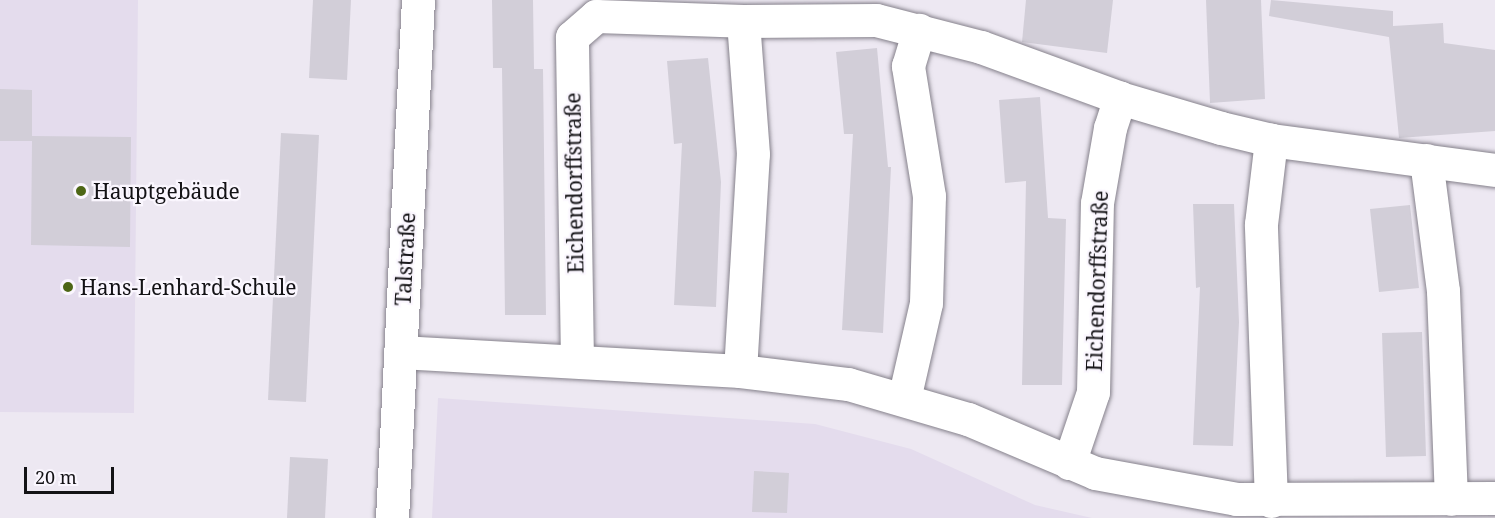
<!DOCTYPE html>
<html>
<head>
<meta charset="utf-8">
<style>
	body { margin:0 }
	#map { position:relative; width:1495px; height:518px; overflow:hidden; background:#ede8f2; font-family:"Noto Serif",serif }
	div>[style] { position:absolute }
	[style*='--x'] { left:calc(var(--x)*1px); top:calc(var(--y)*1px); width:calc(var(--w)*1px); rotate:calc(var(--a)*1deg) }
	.built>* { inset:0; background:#e4dced }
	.building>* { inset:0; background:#d2ced8 }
	.roads { filter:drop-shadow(0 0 2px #85818b) drop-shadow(0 0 2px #85818b) }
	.street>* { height:33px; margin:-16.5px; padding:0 16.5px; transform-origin:16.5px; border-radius:16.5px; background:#fff }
	.dots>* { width:16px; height:16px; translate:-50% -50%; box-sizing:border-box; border:3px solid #faf6fe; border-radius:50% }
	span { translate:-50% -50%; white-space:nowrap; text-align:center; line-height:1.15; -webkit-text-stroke:4.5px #faf6fe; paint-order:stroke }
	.street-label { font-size:21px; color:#131215 }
	.poi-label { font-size:21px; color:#131215 }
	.left { translate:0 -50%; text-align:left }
	.scale { position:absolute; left:24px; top:467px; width:90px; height:27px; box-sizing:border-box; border:3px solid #131215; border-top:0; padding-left:8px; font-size:18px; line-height:21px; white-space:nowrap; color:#131215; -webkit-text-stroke:4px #faf6fe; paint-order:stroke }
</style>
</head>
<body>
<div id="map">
	<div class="built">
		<i style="clip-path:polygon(0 0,138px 0,134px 413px,0 412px)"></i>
		<i style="clip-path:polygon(438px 398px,815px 424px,911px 449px,1035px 505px,1092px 518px,432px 518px)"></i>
	</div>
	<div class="building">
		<i style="clip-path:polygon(313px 0,351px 0,347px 80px,309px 78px)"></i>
		<i style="clip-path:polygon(492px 0,533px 0,534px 69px,543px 69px,546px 315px,505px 315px,502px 68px,493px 68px)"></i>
		<i style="clip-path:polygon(1026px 0,1113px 0,1107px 53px,1022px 42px)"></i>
		<i style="clip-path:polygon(1206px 0,1261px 0,1265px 99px,1210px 103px)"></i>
		<i style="clip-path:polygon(1271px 0,1393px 11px,1393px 26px,1443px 23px,1444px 43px,1495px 50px,1495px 131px,1399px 138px,1389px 37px,1269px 16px)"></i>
		<i style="clip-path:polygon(877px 48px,888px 167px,891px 167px,883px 333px,842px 330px,853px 134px,844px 134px,836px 52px)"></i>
		<i style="clip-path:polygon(708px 58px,721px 182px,716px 307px,674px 305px,682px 143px,674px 144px,667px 61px)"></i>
		<i style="clip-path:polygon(0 89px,32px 90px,32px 136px,131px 137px,130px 247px,31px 245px,32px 141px,0 141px)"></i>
		<i style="clip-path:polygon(1040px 97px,1048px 218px,1066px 219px,1062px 385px,1022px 385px,1026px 181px,1005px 183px,999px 100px)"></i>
		<i style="clip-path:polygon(281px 133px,319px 135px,306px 402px,268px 400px)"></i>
		<i style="clip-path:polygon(1193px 204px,1234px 204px,1239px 322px,1233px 446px,1193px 445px,1200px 287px,1196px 288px)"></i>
		<i style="clip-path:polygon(1410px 205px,1419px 288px,1379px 292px,1370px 209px)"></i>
		<i style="clip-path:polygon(1422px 332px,1426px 456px,1386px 457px,1382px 333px)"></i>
		<i style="clip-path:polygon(290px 457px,328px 459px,325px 518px,287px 518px)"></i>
		<i style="clip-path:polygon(754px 471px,789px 473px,787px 513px,752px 512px)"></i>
	</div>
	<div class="roads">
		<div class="street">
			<i style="--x:1426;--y:160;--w:132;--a:82.6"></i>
			<i style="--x:1443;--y:291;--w:208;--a:87.8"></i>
			<i style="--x:400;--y:352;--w:341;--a:3.2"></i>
			<i style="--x:740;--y:371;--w:109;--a:6.9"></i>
			<i style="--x:848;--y:384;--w:125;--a:16.3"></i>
			<i style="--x:968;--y:419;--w:138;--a:23"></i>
			<i style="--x:1095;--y:473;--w:143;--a:10.4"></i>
			<i style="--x:1236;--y:499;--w:259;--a:-0.2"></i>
			<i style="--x:577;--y:361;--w:324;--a:-90.9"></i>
			<i style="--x:572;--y:37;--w:32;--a:-41"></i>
			<i style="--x:596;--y:16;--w:147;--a:1.9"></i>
			<i style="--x:743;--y:21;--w:133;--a:-0.4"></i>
			<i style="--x:876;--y:20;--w:108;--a:14.4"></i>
			<i style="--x:981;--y:47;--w:148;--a:20.1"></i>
			<i style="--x:1120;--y:98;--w:105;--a:16.5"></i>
			<i style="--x:1221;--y:128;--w:51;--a:13.5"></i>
			<i style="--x:1271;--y:140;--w:226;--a:7.6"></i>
			<i style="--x:740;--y:371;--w:217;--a:-86.6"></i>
			<i style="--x:753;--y:154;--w:133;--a:-94.3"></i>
			<i style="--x:904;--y:399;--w:98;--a:-77.1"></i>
			<i style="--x:926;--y:303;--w:107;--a:-88.4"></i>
			<i style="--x:929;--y:196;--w:132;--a:-99.2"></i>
			<i style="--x:908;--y:66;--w:38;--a:-73"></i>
			<i style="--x:1069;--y:463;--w:75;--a:-71.3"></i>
			<i style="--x:1093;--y:392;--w:189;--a:-88.8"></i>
			<i style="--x:1097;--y:203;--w:76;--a:-80.2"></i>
			<i style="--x:1110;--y:128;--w:32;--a:-72"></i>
			<i style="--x:1271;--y:501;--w:277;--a:-92.1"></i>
			<i style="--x:1261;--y:224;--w:85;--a:-83.2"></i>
			<i style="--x:392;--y:518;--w:519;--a:-87.13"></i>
		</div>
	</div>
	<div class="dots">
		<i style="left:81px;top:191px;background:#4d6615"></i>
		<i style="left:68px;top:287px;background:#4d6615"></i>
	</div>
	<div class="street-label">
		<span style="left:574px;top:183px;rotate:-91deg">Eichendorffstraße</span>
		<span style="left:405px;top:259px;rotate:-87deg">Talstraße</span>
		<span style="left:1097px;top:281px;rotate:-88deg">Eichendorffstraße</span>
	</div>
	<div class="poi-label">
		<span class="left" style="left:93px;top:191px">Hauptgebäude</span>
		<span class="left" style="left:80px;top:287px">Hans-Lenhard-Schule</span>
	</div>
	<div class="scale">20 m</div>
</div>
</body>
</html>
